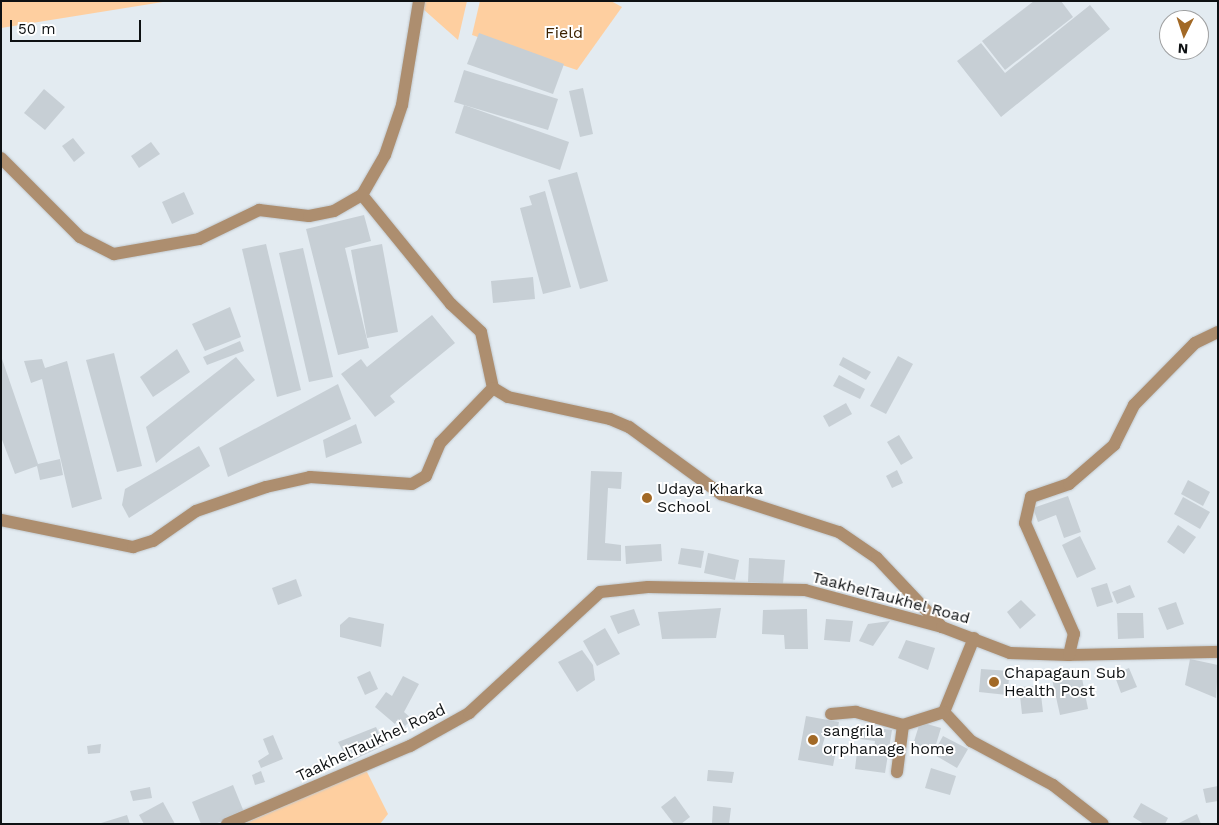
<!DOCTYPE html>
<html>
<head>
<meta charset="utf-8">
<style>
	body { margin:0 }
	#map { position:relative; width:1219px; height:825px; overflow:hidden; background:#e3ebf1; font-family:"Work Sans",sans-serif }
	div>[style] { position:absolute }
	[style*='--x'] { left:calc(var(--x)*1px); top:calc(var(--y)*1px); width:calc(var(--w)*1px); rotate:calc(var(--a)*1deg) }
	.green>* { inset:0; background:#fecfa0 }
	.building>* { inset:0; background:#c7cfd5 }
	.roads { filter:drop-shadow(0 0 1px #c1c8cd) drop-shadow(0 0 1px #c1c8cd) }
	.minor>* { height:12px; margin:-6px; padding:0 6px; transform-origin:6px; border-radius:6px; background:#ad8e6f }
	.dots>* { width:14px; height:14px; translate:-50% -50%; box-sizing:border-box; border:2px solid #fff; border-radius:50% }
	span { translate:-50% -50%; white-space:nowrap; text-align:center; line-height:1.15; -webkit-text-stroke:4px #fff; paint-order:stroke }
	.park-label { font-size:16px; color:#3d2200 }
	.poi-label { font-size:16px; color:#0e1113 }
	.left { translate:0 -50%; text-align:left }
	.street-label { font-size:16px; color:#0e1113 }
	.frame { position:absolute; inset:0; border:2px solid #0e1113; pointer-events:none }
	.north { position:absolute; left:1159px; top:10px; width:50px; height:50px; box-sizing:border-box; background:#fff; border:1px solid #9fa0a1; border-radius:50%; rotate:184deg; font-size:14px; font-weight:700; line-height:20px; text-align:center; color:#0e1113 }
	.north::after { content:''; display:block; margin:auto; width:18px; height:22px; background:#a26926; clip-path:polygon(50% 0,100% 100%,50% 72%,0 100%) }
	.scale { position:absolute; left:10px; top:20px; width:131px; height:22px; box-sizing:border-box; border:2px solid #0e1113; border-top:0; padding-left:6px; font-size:15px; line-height:18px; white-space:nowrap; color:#0e1113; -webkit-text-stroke:4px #fff; paint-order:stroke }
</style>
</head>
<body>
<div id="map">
	<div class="green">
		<i style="clip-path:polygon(1px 1px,169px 1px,1px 28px)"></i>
		<i style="clip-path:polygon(414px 1px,467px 1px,458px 40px)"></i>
		<i style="clip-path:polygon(480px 1px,611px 1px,622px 7px,577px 70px,472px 35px)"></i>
		<i style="clip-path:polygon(366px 770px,388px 814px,380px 824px,243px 824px)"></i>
	</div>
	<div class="building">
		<i style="clip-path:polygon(1034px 1px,1061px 1px,1073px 17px,1005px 70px,982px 41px)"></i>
		<i style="clip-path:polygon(1090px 5px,1110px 29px,1001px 117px,957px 61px,981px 43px,1005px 73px)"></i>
		<i style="clip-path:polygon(479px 33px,564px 64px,553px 94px,467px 64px)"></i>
		<i style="clip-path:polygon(464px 70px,558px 99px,548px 130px,454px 102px)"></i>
		<i style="clip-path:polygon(583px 88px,593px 134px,580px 137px,569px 91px)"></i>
		<i style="clip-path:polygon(44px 89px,65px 107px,45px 130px,24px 113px)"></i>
		<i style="clip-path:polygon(464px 105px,569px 142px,560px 170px,455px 133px)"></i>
		<i style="clip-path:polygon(73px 138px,85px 153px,74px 162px,62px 146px)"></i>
		<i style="clip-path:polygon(151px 142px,160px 154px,139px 168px,131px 156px)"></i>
		<i style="clip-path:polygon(577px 172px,608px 281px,580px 289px,548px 180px)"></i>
		<i style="clip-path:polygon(545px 191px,571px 287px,543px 294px,520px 208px,532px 205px,529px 196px)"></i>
		<i style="clip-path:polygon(184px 192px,194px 214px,172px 224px,162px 202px)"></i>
		<i style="clip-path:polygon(364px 215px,371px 241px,345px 248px,369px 348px,338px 355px,306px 229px)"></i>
		<i style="clip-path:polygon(266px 244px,301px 390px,277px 397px,242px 249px)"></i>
		<i style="clip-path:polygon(382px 244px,398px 332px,367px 338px,351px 250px)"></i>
		<i style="clip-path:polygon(303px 248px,333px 377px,309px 382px,279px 253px)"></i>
		<i style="clip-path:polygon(533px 277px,535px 299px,493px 303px,491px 281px)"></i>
		<i style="clip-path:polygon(230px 307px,241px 337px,205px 351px,192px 324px)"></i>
		<i style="clip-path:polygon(432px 315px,455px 343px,390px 396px,395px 402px,375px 417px,341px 374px,361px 359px,367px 367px)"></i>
		<i style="clip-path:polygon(240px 341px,244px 351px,207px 365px,203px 357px)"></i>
		<i style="clip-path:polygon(177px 349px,190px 372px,153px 397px,140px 377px)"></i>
		<i style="clip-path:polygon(114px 353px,142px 466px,117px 472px,86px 360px)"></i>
		<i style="clip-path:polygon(1px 356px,38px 464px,60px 459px,63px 475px,40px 480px,37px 466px,15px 474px,1px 437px)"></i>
		<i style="clip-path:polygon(898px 356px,913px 364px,886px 414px,870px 406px)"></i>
		<i style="clip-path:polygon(236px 357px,255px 380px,156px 463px,146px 427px)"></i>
		<i style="clip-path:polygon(843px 357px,871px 372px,866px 380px,839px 365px)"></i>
		<i style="clip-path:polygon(42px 359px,45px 368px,67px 361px,102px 499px,72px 508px,42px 379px,31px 383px,24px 361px)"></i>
		<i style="clip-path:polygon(839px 375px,865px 389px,860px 399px,833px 386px)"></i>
		<i style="clip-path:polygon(338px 384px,351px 419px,228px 477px,219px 448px)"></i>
		<i style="clip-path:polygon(846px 403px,852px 414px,829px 427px,823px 416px)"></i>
		<i style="clip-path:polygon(356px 424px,362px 443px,326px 458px,323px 440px)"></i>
		<i style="clip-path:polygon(899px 435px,913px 458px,901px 465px,887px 442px)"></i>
		<i style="clip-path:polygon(199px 446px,210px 466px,129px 518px,122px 505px,125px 489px)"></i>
		<i style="clip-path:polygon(897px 470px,903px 483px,892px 488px,886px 476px)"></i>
		<i style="clip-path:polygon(591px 471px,622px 472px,621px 489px,608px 488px,605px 543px,621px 545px,621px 561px,587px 560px)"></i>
		<i style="clip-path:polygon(1188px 480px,1210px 492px,1203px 506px,1181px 494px)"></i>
		<i style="clip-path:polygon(1068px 496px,1081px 532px,1064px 538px,1056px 515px,1038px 522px,1033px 508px)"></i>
		<i style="clip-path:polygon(1183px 497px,1210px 512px,1200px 529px,1174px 514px)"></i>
		<i style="clip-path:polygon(1178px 525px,1196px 537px,1184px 554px,1167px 542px)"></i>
		<i style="clip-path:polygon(1080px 536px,1096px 569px,1077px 578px,1062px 545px)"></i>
		<i style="clip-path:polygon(661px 544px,662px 561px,626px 564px,625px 546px)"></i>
		<i style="clip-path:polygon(681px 548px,704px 551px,701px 568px,678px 564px)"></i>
		<i style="clip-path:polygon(708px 553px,739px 560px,735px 580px,704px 573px)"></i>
		<i style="clip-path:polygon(749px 558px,785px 560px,783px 584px,748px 582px)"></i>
		<i style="clip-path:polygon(296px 579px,302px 596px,278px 605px,272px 588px)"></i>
		<i style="clip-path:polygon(1107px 583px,1113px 602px,1097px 607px,1091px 588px)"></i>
		<i style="clip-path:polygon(1130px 585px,1135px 597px,1117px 604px,1112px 592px)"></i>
		<i style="clip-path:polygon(1021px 600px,1036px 615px,1020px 629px,1007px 612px)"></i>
		<i style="clip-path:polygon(1176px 602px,1184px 624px,1167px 630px,1158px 608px)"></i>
		<i style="clip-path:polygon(721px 608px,716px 638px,662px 639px,658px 612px)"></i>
		<i style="clip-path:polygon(634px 609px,640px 625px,618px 634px,610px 616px)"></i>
		<i style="clip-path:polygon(807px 609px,808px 649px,785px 649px,784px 635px,762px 634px,763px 610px)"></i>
		<i style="clip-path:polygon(1117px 613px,1143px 613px,1144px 638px,1118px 639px)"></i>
		<i style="clip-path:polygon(349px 617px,384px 624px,381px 647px,340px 637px,340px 625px)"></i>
		<i style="clip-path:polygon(826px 619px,853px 621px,850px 642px,824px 640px)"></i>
		<i style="clip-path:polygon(890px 621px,873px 646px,859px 641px,868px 624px)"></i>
		<i style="clip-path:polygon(605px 628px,620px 654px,597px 666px,583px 641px)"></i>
		<i style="clip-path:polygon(906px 640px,935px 648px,928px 670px,898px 658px)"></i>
		<i style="clip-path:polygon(582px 650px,593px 665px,595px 680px,577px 692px,558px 662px)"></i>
		<i style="clip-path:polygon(1190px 659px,1218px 665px,1216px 698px,1185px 685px)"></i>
		<i style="clip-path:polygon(1129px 668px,1137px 687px,1121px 693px,1114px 674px)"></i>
		<i style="clip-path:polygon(981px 669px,1010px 671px,1007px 695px,979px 692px)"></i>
		<i style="clip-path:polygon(370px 671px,378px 689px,365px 695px,357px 677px)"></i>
		<i style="clip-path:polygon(1081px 673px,1088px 709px,1060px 715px,1052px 679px)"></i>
		<i style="clip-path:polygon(403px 676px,419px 684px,404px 712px,412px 719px,405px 726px,398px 719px,395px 724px,375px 707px,386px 692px,392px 696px)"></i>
		<i style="clip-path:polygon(1040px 686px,1043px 712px,1022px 714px,1019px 687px)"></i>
		<i style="clip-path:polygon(806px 716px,839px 722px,837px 733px,827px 730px,822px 747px,836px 750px,833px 766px,798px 760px)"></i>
		<i style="clip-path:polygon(920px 722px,941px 728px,933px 754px,912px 748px)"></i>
		<i style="clip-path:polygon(862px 726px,892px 730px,885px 773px,855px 769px,857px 752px,873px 755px,875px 741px,860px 739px)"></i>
		<i style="clip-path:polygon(376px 727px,385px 745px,349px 762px,338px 742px)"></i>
		<i style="clip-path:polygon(273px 735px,283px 759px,261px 768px,258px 761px,269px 754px,263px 739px)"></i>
		<i style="clip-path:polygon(943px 736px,968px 749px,957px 768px,933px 754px)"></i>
		<i style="clip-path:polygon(101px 744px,100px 753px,88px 754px,87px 746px)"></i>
		<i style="clip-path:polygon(931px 768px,956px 776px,950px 795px,925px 788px)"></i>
		<i style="clip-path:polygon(708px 770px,734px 772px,732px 783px,707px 781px)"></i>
		<i style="clip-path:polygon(261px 771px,265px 782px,255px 785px,252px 775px)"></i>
		<i style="clip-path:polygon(233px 785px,244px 812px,215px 824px,201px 824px,192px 802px)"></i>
		<i style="clip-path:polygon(1218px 786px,1218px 801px,1206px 803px,1203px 789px)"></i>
		<i style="clip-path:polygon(150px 787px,152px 798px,133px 801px,130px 791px)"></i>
		<i style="clip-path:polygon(675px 796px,690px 817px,681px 824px,674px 824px,661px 807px)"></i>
		<i style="clip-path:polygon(163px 802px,175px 824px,144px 824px,139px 815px)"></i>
		<i style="clip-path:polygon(1141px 803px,1168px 818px,1165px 824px,1144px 824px,1133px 817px)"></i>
		<i style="clip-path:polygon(713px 806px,731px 808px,729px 824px,712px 823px)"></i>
		<i style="clip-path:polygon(1197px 814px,1201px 824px,1177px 824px)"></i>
		<i style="clip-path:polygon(127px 815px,130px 824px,101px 824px,101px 823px)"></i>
	</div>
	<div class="roads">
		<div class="minor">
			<i style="--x:1;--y:158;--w:112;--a:45"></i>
			<i style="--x:80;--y:237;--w:38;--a:27"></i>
			<i style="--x:114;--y:254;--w:86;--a:-10"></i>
			<i style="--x:199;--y:239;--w:67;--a:-25.8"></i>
			<i style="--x:259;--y:210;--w:50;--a:6.8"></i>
			<i style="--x:309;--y:216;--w:25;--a:-11"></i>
			<i style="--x:334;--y:211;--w:32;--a:-30"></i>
			<i style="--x:362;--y:195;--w:46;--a:-60.1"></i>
			<i style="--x:385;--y:155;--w:53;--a:-71.2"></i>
			<i style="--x:402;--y:105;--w:105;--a:-80.7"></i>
			<i style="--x:362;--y:195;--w:141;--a:50.8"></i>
			<i style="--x:451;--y:304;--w:41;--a:43"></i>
			<i style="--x:481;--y:332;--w:57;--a:77.9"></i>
			<i style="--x:493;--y:388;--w:17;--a:31"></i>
			<i style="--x:508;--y:397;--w:104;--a:12.2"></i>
			<i style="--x:610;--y:419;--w:21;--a:23"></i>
			<i style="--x:629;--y:427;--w:114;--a:36.1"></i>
			<i style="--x:721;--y:494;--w:124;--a:17.9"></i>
			<i style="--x:839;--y:532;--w:46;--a:34.4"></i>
			<i style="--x:877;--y:558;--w:95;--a:46.7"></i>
			<i style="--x:1;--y:520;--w:135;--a:11.6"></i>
			<i style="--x:133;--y:547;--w:21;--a:-17"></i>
			<i style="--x:153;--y:541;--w:52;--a:-34.9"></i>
			<i style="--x:196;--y:511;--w:74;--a:-18.9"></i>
			<i style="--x:266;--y:487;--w:45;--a:-12.8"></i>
			<i style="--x:310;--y:477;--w:102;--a:3.9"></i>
			<i style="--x:412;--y:484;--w:16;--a:-30"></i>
			<i style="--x:426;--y:476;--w:36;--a:-67"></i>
			<i style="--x:440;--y:443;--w:76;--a:-46.1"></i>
			<i style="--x:974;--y:638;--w:80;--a:112.1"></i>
			<i style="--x:944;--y:712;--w:40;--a:47"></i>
			<i style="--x:971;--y:741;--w:93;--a:28.2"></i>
			<i style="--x:1053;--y:785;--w:63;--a:38"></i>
			<i style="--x:1069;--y:655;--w:149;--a:-1.2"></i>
			<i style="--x:831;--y:714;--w:25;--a:-5"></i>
			<i style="--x:856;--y:712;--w:49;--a:15.5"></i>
			<i style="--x:897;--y:772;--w:47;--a:-82.7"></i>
			<i style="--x:903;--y:725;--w:43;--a:-17.6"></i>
			<i style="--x:227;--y:824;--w:199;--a:-23.1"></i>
			<i style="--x:410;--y:746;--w:68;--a:-29.2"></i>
			<i style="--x:469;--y:713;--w:178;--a:-42.7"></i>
			<i style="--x:600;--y:592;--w:48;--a:-5.9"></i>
			<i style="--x:648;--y:587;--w:157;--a:1.1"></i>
			<i style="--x:805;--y:590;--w:142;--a:15.1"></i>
			<i style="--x:942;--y:627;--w:73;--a:20.9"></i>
			<i style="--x:1010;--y:653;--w:59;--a:1.9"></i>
			<i style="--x:1069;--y:655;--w:22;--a:-77"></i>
			<i style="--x:1074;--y:634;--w:121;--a:-113.8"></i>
			<i style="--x:1025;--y:523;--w:27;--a:-77"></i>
			<i style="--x:1031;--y:497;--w:40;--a:-18.9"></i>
			<i style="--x:1069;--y:484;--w:60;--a:-40.9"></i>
			<i style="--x:1114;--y:445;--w:45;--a:-63.4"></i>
			<i style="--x:1134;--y:405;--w:87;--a:-45.5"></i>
			<i style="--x:1195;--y:343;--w:25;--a:-26"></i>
		</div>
	</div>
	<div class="dots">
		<i style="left:647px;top:498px;background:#a26926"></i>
		<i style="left:994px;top:682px;background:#a26926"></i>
		<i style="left:813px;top:740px;background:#a26926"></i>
	</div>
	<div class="park-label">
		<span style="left:564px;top:33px">Field</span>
	</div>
	<div class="poi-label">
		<span class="left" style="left:657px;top:498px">Udaya Kharka<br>School</span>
		<span class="left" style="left:1004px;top:682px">Chapagaun Sub<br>Health Post</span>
		<span class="left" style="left:823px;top:740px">sangrila<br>orphanage home</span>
	</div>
	<div class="street-label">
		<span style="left:891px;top:598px;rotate:15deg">TaakhelTaukhel Road</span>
		<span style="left:371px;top:743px;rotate:-25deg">TaakhelTaukhel Road</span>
	</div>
	<div class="frame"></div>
	<div class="north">N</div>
	<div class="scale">50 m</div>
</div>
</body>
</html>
